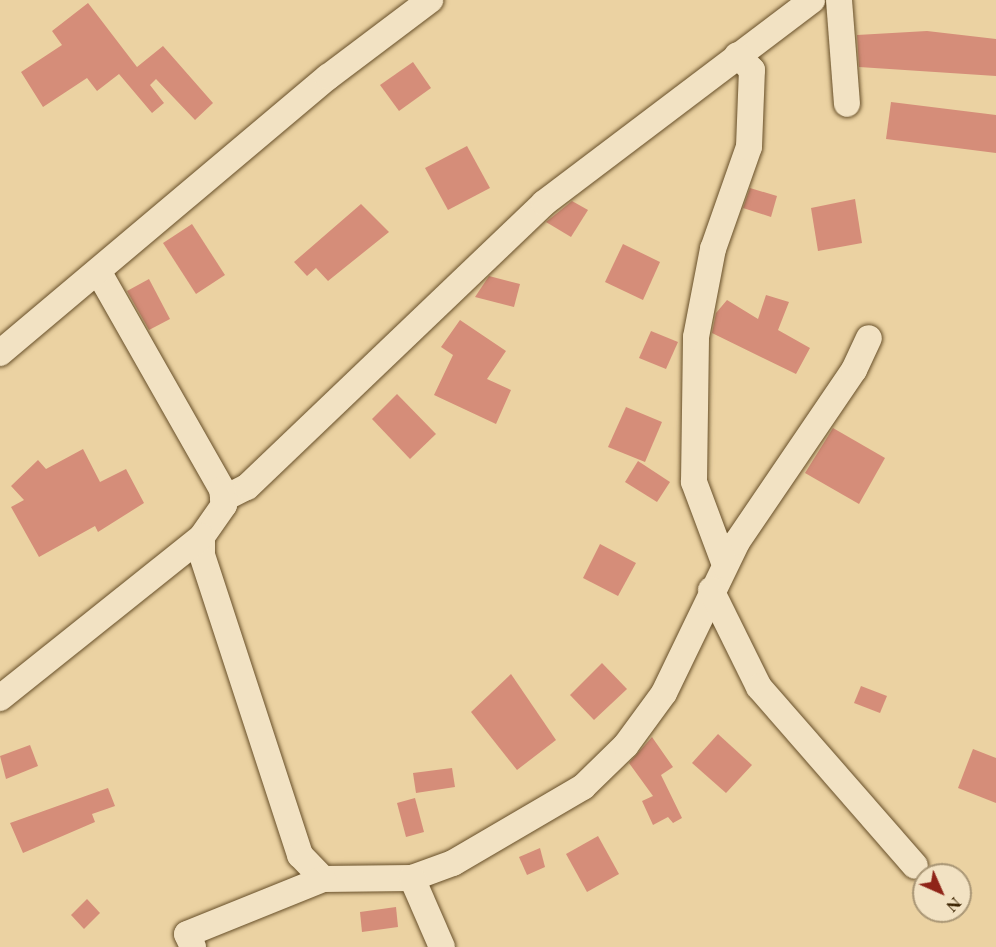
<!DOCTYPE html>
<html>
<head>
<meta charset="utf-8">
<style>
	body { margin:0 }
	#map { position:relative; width:996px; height:947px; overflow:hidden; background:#ebd2a2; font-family:"EB Garamond",serif }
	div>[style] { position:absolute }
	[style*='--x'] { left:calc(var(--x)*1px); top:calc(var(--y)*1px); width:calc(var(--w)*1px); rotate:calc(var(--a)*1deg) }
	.building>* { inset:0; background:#d58d79 }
	.roads { filter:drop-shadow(0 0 2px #674f29) drop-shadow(0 0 2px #674f29) }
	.street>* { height:26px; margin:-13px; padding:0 13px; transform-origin:13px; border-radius:13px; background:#f2e2c3 }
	span { translate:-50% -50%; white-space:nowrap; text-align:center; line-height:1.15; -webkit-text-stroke:5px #f2e2c3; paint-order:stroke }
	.north { position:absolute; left:912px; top:863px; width:60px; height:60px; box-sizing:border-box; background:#f2e2c3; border:2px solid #a99675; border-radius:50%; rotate:135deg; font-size:16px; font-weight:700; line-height:24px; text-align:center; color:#3b2301 }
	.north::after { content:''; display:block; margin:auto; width:21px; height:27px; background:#8f2418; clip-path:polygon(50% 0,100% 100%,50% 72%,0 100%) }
</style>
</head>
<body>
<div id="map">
	<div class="building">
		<i style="clip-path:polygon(88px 3px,137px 67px,163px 46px,213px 103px,195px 120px,156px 79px,150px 85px,164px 103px,152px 113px,119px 74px,97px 91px,87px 78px,43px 107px,21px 72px,62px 45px,52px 31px)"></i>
		<i style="clip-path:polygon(927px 31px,996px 39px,996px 76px,859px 67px,857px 35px)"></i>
		<i style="clip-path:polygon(413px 62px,431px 88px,399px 111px,380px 85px)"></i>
		<i style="clip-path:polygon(891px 102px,996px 115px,996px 153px,886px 139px)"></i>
		<i style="clip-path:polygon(467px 146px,490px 188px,448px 210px,425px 168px)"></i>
		<i style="clip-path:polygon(750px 188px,777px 196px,771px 217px,743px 208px)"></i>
		<i style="clip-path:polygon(855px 199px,862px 243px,818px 251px,811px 208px)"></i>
		<i style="clip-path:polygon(572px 201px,588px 210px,571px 237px,546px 222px)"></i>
		<i style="clip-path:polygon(361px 204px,389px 232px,328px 281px,316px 268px,307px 276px,294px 262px)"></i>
		<i style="clip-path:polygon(192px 224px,225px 275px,196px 294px,163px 243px)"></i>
		<i style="clip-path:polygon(623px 244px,660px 262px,643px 300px,605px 282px)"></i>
		<i style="clip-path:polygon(489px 276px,520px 284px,514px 307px,475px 297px)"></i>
		<i style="clip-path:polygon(149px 279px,170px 319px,149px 330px,127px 291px)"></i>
		<i style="clip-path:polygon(766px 295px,789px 302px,778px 330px,810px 348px,796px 374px,712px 333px,716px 313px,727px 300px,758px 319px)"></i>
		<i style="clip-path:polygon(460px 320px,506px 351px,487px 379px,511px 390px,496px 424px,434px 395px,453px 355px,441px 347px)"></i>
		<i style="clip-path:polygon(651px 331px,678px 342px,666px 369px,639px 358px)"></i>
		<i style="clip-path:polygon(397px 394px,436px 434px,410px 459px,372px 419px)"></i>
		<i style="clip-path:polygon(626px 407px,662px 422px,645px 462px,608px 447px)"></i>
		<i style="clip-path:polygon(833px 428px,885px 458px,859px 504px,805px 473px)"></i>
		<i style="clip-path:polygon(83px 449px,100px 482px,126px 469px,144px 503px,98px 532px,95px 526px,39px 557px,11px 507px,24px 500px,11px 486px,38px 460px,46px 469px)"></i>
		<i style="clip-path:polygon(638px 461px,670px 482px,657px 502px,625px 482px)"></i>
		<i style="clip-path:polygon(600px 544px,636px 563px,618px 596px,583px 578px)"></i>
		<i style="clip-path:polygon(602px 663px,627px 689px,594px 720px,570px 695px)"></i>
		<i style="clip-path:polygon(511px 674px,556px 740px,517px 770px,471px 712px)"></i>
		<i style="clip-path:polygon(861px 686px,887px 696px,880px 713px,854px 703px)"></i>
		<i style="clip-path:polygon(718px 734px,752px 765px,726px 793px,692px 763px)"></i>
		<i style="clip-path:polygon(652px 737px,673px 767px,661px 775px,682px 818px,673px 823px,668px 817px,653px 825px,642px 801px,653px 796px,629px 763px)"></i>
		<i style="clip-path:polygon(30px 745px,38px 766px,6px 779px,0 756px)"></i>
		<i style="clip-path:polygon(973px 749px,996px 758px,996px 803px,958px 788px)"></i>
		<i style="clip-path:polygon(452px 768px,455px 787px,416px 793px,413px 773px)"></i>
		<i style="clip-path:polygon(108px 788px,115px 806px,92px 814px,95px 822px,23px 853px,10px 823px)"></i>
		<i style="clip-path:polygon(415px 798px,424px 832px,406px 837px,397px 803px)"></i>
		<i style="clip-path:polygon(598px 836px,619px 874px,587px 892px,566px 854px)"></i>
		<i style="clip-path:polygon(540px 848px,545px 867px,527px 875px,519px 857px)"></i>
		<i style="clip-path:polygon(87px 899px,100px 913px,84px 929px,71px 915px)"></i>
		<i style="clip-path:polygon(396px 907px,398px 927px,362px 932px,360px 912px)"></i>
	</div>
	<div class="roads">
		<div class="street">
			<i style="--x:839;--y:0;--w:104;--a:85.6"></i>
			<i style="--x:98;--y:271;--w:251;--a:60.4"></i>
			<i style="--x:222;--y:489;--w:16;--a:83"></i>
			<i style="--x:224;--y:505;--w:39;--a:125"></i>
			<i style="--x:202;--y:537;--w:18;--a:90"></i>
			<i style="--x:202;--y:555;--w:316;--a:71.9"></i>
			<i style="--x:300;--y:855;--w:33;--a:46"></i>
			<i style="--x:323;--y:879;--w:89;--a:-0.6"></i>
			<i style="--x:412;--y:878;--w:44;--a:-20.1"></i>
			<i style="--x:453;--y:863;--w:151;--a:-30.3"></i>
			<i style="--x:583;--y:787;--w:60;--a:-44.3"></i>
			<i style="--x:626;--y:745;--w:64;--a:-53.8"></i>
			<i style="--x:664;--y:693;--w:168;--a:-64.2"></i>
			<i style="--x:737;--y:542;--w:208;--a:-55.8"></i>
			<i style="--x:854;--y:370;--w:35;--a:-65"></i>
			<i style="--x:0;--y:353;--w:429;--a:-40.1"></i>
			<i style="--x:328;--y:77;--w:128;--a:-37"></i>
			<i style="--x:223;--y:499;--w:27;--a:-27"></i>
			<i style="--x:247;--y:487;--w:411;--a:-43.7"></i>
			<i style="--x:544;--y:203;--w:336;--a:-37.1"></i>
			<i style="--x:725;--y:565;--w:89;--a:-110.5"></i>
			<i style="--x:694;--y:482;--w:145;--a:-89.2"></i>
			<i style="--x:696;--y:337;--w:90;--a:-79.1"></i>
			<i style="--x:713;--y:249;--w:108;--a:-70.6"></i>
			<i style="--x:749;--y:147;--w:77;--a:-87.8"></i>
			<i style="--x:752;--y:70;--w:21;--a:-135"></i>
			<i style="--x:711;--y:590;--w:108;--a:63.7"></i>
			<i style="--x:759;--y:687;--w:237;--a:48.9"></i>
			<i style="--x:0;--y:698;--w:258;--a:-38.6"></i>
			<i style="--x:412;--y:878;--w:75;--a:66.5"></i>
			<i style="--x:193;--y:947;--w:14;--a:-115"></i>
			<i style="--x:187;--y:934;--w:147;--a:-22"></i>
		</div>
	</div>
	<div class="north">N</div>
</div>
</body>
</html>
